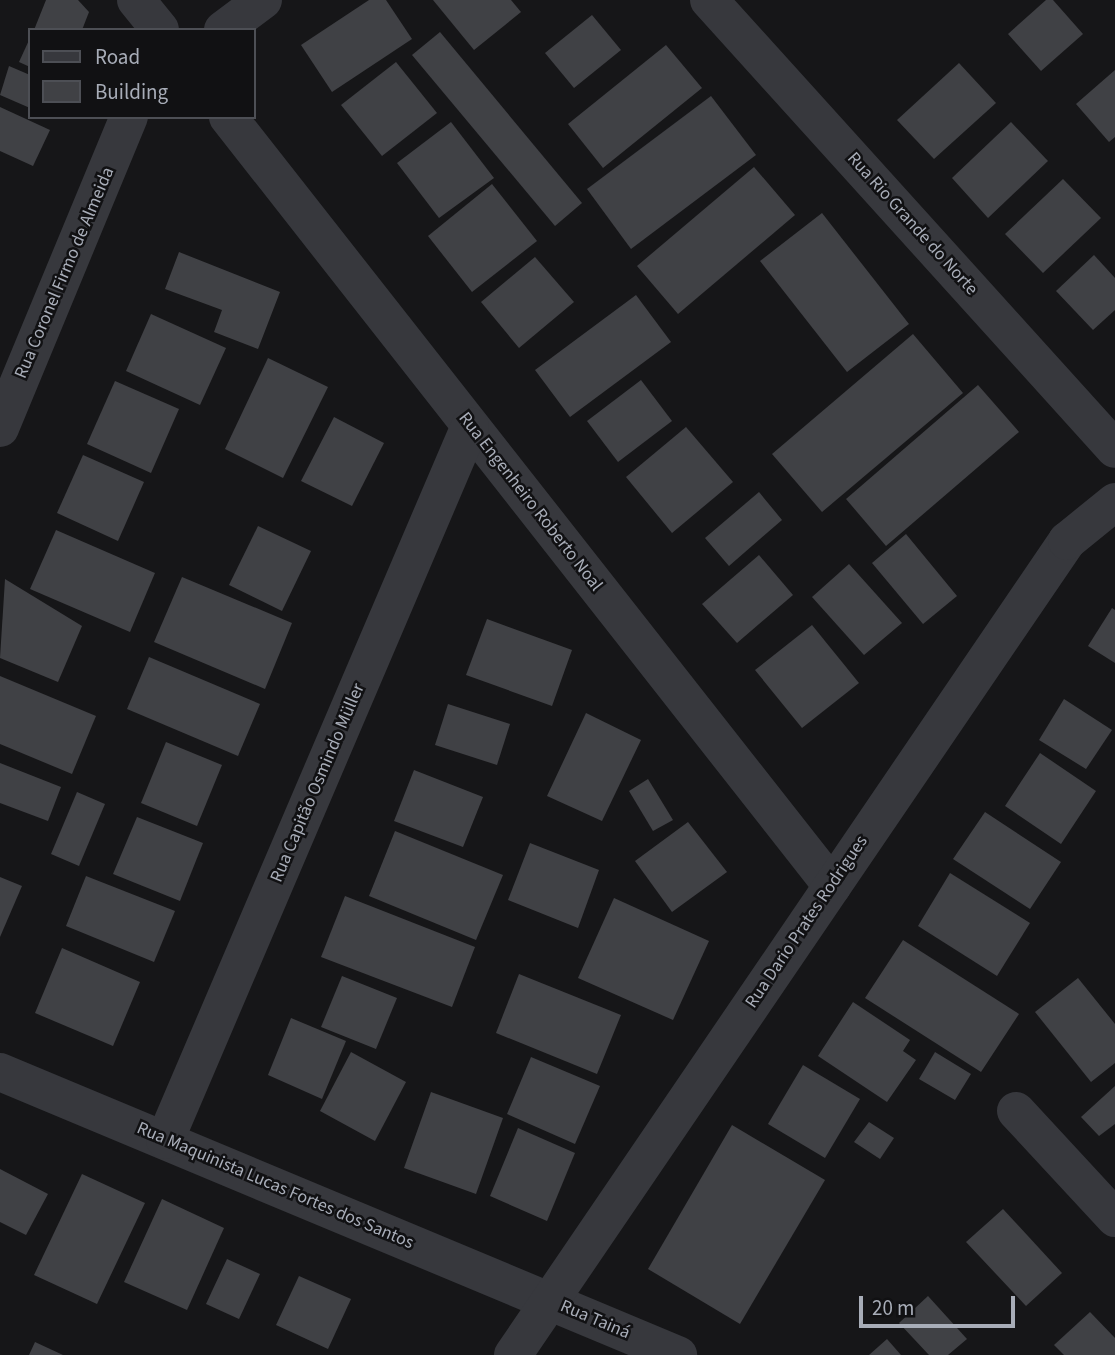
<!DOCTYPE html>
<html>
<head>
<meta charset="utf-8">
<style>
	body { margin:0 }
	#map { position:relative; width:1115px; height:1355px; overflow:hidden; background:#161618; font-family:"Source Sans 3",sans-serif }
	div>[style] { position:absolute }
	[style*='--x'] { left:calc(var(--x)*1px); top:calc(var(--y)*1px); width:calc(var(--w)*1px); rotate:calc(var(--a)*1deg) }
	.building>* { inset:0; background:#404145 }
	.minor>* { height:38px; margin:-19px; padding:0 19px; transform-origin:19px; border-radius:19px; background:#37383d }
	span { translate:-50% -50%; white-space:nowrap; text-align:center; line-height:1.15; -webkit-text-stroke:5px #111113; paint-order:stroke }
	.street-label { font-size:18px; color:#a8adb8 }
	.legend { position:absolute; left:28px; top:28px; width:228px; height:91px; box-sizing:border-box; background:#111113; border:2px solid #4d4f55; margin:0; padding:9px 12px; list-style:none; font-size:21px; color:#a8adb8 }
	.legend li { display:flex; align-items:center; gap:14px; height:35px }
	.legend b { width:35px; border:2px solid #4d4f55 }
	.scale { position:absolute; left:859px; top:1296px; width:156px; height:32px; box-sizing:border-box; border:4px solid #a8adb8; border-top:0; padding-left:9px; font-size:21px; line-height:24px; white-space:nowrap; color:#a8adb8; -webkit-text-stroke:5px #111113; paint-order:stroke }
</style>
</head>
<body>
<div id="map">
	<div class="building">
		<i style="clip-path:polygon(46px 0,78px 0,89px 12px,82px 30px,34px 30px)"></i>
		<i style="clip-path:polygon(369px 0,386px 0,412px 39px,332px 92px,301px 45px)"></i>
		<i style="clip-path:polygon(433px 0,511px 0,521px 12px,474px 50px)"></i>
		<i style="clip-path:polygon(1046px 0,1053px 0,1083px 34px,1041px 71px,1008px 34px)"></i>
		<i style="clip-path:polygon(592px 15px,621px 50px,574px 88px,545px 53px)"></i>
		<i style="clip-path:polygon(440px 32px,582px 203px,555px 226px,412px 55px)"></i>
		<i style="clip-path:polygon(30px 38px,30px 67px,19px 62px)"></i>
		<i style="clip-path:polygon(666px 45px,702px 88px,603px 168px,568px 124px)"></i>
		<i style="clip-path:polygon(396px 62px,437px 113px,382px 156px,341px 105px)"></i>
		<i style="clip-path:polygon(959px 63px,996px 103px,934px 159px,897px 120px)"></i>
		<i style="clip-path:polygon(9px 66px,30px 75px,30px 108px,0 95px)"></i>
		<i style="clip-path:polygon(1115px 70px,1115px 137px,1109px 142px,1076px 104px)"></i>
		<i style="clip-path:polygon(711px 96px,756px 155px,631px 249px,587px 189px)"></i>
		<i style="clip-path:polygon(0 107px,50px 130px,33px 166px,0 151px)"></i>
		<i style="clip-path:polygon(451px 122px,494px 178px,439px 218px,397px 163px)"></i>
		<i style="clip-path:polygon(1011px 122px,1048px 161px,988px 218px,952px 178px)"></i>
		<i style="clip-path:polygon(754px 167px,795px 215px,678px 314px,637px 266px)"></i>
		<i style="clip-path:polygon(1063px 179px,1101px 218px,1043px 273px,1005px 234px)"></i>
		<i style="clip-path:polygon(492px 184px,537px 241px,472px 292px,428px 236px)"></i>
		<i style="clip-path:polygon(822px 213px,909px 324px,847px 372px,760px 261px)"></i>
		<i style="clip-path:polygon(179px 252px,280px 292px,258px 349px,214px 332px,222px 310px,165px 289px)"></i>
		<i style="clip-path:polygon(1094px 255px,1115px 278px,1115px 310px,1093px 330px,1056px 291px)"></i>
		<i style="clip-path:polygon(535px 257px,574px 302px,519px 348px,481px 302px)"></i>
		<i style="clip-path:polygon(636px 295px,671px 342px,570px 417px,535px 370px)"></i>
		<i style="clip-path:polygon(151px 314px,226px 348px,200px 405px,126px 371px)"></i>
		<i style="clip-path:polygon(913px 334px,963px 393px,822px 512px,772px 454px)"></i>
		<i style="clip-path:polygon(268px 358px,328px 387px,283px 478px,225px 449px)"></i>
		<i style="clip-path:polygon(641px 380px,672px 421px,618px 462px,587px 421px)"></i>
		<i style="clip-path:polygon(115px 381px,179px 409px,151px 473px,87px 444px)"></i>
		<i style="clip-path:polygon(978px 385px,1019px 432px,886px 546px,846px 499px)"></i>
		<i style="clip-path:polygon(334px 417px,384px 443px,352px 506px,301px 481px)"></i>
		<i style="clip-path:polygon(686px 427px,733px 482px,672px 533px,626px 477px)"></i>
		<i style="clip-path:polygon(83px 455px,144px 482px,118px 541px,57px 513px)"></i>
		<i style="clip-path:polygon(759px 492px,782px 520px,729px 566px,705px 538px)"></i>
		<i style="clip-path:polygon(258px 526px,311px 551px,282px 611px,229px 585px)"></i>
		<i style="clip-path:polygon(56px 530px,155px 573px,130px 632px,30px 589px)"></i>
		<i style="clip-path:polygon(906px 534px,957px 596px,923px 624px,872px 563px)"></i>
		<i style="clip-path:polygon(759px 555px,793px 595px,737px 643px,702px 604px)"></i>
		<i style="clip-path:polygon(849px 564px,902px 623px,864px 655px,812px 597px)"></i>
		<i style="clip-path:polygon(182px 577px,292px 623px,265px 689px,154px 642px)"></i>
		<i style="clip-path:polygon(5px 579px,82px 626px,58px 682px,0 658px)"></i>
		<i style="clip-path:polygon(1112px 608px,1115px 610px,1115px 663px,1088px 646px)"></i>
		<i style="clip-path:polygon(487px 619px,572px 650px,552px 706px,466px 675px)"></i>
		<i style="clip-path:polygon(812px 625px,859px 683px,802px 728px,755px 670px)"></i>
		<i style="clip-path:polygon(149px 657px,260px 704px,238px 756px,127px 709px)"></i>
		<i style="clip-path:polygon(0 676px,96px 716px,72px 774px,0 744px)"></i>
		<i style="clip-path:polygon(1064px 699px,1112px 730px,1086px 769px,1039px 740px)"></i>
		<i style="clip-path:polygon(448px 704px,510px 724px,497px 765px,435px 745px)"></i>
		<i style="clip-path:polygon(586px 713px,641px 740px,602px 821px,547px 796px)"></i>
		<i style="clip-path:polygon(166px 742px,222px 765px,197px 826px,141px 803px)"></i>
		<i style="clip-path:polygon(1040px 753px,1096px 791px,1061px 844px,1005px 806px)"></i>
		<i style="clip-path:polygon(0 763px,61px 787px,48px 821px,0 803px)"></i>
		<i style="clip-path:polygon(414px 770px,483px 797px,463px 847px,394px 821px)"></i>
		<i style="clip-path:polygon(648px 779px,673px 820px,653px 831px,629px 791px)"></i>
		<i style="clip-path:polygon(77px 792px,105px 804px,79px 866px,51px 854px)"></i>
		<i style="clip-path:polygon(985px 812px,1061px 862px,1030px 909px,953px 859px)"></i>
		<i style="clip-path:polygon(137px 817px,203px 843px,180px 901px,113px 874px)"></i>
		<i style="clip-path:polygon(688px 822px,727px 872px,672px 912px,635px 861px)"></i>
		<i style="clip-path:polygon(395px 831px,503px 875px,476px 940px,369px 896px)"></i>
		<i style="clip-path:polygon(530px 843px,599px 870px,578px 928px,508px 900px)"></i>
		<i style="clip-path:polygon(950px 873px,1030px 923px,997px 976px,918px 926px)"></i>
		<i style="clip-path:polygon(86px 876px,175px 911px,154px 962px,66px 926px)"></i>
		<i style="clip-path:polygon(0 877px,22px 886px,0 937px)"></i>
		<i style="clip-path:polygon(345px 896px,475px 947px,452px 1007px,321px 957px)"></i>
		<i style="clip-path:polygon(614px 898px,709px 941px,673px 1020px,578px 978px)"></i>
		<i style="clip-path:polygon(903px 940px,1019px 1014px,981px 1072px,865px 998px)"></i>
		<i style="clip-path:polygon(62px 948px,140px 982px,113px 1046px,35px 1013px)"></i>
		<i style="clip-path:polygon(519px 974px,621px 1015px,597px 1074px,496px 1033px)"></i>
		<i style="clip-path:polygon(342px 976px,397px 998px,376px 1049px,321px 1027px)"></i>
		<i style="clip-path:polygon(1078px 978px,1115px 1024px,1115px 1063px,1091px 1082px,1035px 1012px)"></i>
		<i style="clip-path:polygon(853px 1002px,910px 1040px,903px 1051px,916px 1060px,887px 1102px,818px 1056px)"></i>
		<i style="clip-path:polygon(291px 1018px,346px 1041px,322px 1099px,268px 1075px)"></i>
		<i style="clip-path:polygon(351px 1052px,406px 1082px,375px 1141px,320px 1111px)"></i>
		<i style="clip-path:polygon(935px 1052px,971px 1074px,955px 1100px,919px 1079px)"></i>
		<i style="clip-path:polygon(531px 1057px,600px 1086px,575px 1144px,507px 1114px)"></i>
		<i style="clip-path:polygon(803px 1065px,860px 1099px,825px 1158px,768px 1124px)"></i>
		<i style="clip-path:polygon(1115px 1086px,1115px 1124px,1099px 1136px,1081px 1117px)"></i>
		<i style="clip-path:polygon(431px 1092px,503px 1118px,476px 1194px,404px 1168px)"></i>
		<i style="clip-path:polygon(869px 1122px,894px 1138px,880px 1159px,854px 1142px)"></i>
		<i style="clip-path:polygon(732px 1125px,825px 1180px,740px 1324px,648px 1269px)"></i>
		<i style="clip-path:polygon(518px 1128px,575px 1153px,547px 1221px,490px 1196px)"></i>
		<i style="clip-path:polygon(0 1169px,48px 1194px,26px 1235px,0 1222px)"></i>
		<i style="clip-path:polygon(82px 1174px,145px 1203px,97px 1304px,34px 1275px)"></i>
		<i style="clip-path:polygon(162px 1199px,224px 1228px,187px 1310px,124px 1282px)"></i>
		<i style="clip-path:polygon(1003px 1209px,1062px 1273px,1026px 1306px,966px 1242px)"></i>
		<i style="clip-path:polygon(227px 1259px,260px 1274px,239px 1319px,206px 1304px)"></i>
		<i style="clip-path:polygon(299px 1276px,351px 1299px,328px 1349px,276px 1325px)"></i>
		<i style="clip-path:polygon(928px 1296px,967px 1339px,948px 1355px,929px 1355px,899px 1323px)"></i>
		<i style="clip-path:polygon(1090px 1312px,1115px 1338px,1115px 1355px,1064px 1355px,1054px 1345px)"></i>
		<i style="clip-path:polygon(887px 1339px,901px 1355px,869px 1355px)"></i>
		<i style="clip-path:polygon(35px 1342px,63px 1355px,29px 1355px)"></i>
	</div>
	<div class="minor">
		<i style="--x:136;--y:0;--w:38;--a:51"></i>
		<i style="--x:709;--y:0;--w:605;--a:47.88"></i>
		<i style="--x:223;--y:30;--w:50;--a:-36.9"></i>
		<i style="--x:228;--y:117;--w:978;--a:51.85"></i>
		<i style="--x:0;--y:428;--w:337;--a:-67.5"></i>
		<i style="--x:0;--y:1072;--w:735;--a:22.66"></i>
		<i style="--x:1016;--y:1111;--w:146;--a:47.2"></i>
		<i style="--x:165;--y:1140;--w:776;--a:-66.87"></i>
		<i style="--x:513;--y:1355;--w:985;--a:-55.76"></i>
		<i style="--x:1067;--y:541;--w:62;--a:-39.1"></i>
	</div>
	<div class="street-label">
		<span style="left:912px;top:224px;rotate:48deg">Rua Rio Grande do Norte</span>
		<span style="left:65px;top:273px;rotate:-67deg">Rua Coronel Firmo de Almeida</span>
		<span style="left:530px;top:502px;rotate:52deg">Rua Engenheiro Roberto Noal</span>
		<span style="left:318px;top:783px;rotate:-67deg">Rua Capitão Osmindo Müller</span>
		<span style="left:807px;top:922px;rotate:-56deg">Rua Dario Prates Rodrigues</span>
		<span style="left:275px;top:1186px;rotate:23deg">Rua Maquinista Lucas Fortes dos Santos</span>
		<span style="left:595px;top:1320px;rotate:23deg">Rua Tainá</span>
	</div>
	<ul class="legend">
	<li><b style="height:9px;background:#37383d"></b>Road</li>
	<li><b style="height:19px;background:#404145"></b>Building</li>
	</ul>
	<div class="scale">20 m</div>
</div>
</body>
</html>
